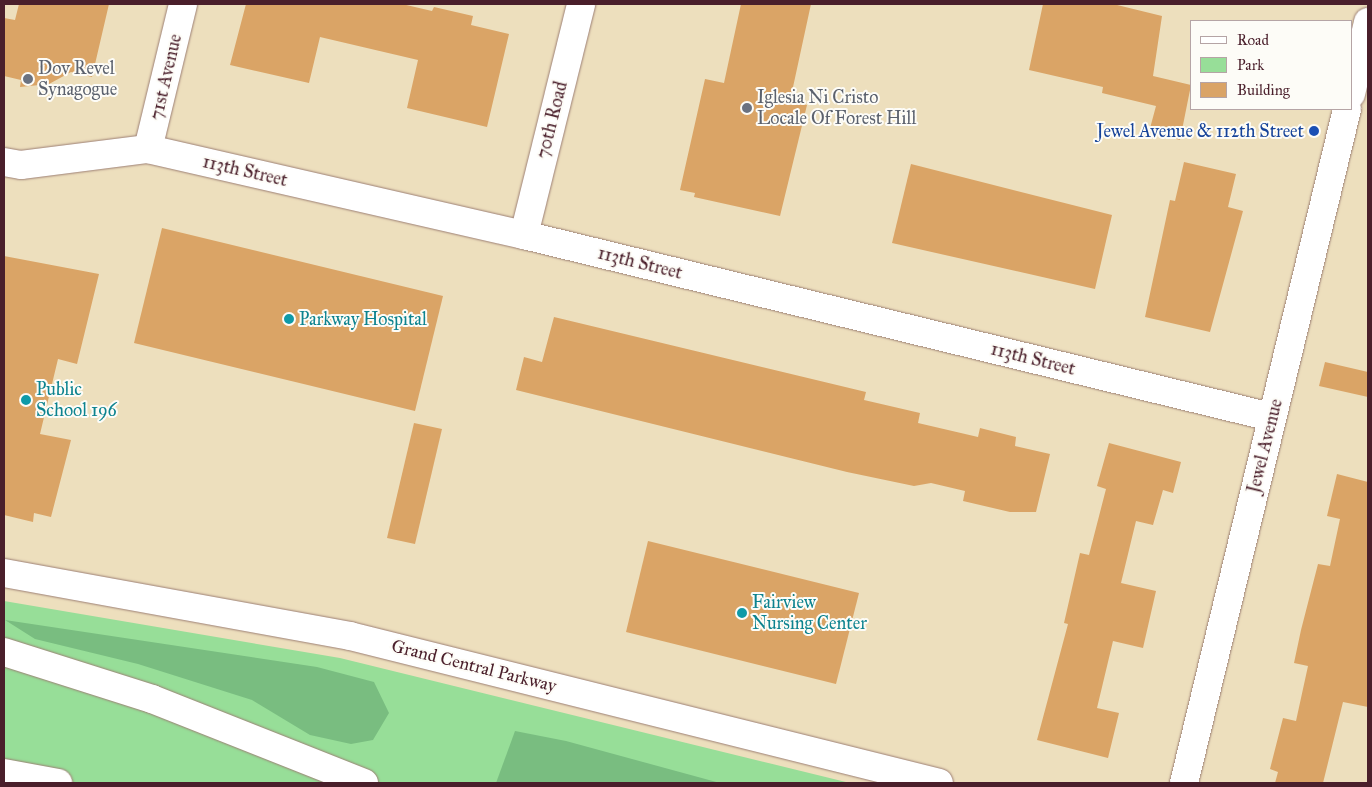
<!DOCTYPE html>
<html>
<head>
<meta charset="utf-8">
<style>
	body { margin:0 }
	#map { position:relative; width:1372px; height:787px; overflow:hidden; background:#eddfbd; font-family:"IM FELL Great Primer",serif }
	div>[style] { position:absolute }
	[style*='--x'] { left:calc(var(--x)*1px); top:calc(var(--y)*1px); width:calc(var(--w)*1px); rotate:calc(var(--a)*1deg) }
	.green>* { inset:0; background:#97de98 }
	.forest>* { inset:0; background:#79bd80 }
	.building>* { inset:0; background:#daa466 }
	.roads { filter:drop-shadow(0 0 1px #9c7f74) drop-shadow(0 0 1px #9c7f74) }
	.minor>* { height:28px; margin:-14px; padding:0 14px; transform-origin:14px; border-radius:14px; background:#fff }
	.highway>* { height:28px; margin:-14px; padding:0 14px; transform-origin:14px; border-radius:14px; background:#fff }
	.dots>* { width:14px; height:14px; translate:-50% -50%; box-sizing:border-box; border:2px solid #fdfcf7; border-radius:50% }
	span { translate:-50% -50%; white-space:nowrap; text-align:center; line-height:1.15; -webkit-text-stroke:4px #fdfcf7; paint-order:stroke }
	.worship-label { font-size:18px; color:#5b616d }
	.left { translate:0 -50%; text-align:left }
	.street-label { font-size:18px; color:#4a1f2b }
	.transit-label { font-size:18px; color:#164399 }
	.right { translate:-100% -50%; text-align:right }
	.culture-label { font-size:18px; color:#0d838f }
	.frame { position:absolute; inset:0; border:5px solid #4a1f2b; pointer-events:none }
	.legend { position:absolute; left:1190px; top:20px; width:162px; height:90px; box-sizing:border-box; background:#fdfcf7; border:1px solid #b5a4a5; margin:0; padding:6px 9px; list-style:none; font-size:15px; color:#4a1f2b }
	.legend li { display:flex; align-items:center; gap:10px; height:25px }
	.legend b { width:25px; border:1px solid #b5a4a5 }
</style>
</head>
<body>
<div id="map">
	<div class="green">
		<i style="clip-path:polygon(4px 601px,340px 658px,850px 783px,4px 783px)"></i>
	</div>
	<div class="forest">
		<i style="clip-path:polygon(5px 620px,317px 667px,374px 682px,389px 713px,373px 740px,351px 744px,310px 735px,252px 700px,138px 664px,35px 639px)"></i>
		<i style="clip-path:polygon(515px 731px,566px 741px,720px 783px,496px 783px)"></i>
	</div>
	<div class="building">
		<i style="clip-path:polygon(19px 4px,109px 4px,92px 77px,71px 72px,49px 84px,20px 87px,21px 80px,4px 76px,4px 18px,15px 20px)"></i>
		<i style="clip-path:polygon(246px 4px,402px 4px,432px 11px,434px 7px,473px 16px,471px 25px,509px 34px,487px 127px,407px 108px,418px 60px,320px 37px,309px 83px,230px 65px)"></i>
		<i style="clip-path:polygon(741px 4px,811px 4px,790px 101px,807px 105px,780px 216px,694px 197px,695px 193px,680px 190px,705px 79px,724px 83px)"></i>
		<i style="clip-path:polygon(1043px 4px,1113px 4px,1162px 16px,1153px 76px,1191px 85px,1180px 140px,1149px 132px,1156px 106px,1102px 93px,1103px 87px,1029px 70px)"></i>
		<i style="clip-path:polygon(1184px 162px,1236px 174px,1228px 207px,1243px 211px,1210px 332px,1145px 317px,1170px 200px,1175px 201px)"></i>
		<i style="clip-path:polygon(911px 164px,1112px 215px,1095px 289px,892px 243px)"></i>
		<i style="clip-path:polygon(162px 228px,443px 296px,415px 411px,134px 343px)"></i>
		<i style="clip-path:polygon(4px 256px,99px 274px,77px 364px,58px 359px,40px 434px,71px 440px,51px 517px,34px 513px,33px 522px,4px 515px)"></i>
		<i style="clip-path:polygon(554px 317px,866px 392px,864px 400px,920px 413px,918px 423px,978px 437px,980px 428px,1016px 437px,1015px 446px,1050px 454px,1036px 512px,1010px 512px,963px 501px,965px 491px,931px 483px,914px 486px,847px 472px,516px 390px,524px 357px,542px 362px)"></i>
		<i style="clip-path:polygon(1325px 362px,1368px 372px,1368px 397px,1319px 386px)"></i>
		<i style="clip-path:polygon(414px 423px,442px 429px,415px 544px,387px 538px)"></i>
		<i style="clip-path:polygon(1109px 443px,1181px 462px,1173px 493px,1163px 490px,1153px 525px,1136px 521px,1121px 583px,1156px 591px,1143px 648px,1113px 641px,1097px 708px,1119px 713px,1108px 758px,1037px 740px,1068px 624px,1064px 623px,1080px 553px,1089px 555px,1106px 489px,1097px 486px)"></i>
		<i style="clip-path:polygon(1337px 474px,1368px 482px,1368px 707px,1343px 702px,1323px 783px,1275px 783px,1278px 772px,1270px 769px,1283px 718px,1296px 721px,1308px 666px,1294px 663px,1301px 630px,1318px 564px,1330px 566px,1340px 519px,1327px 516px)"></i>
		<i style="clip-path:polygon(648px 541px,859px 593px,836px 684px,626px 632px)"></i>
	</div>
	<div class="roads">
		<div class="minor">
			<i style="--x:1351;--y:94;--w:74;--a:-76.7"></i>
			<i style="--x:148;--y:149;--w:149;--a:-76.4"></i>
			<i style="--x:4;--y:162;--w:17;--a:10"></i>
			<i style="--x:21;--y:165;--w:128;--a:-7.2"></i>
			<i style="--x:148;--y:149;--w:386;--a:12.9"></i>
			<i style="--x:524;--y:235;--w:769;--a:13.69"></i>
			<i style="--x:524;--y:235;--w:238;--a:-76.1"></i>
			<i style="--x:4;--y:573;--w:352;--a:10.3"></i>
			<i style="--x:350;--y:636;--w:607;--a:14.01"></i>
			<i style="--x:1184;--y:783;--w:693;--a:-76.4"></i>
		</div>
		<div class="highway">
			<i style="--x:4;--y:652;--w:155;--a:17.6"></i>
			<i style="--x:152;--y:699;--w:228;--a:21.6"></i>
			<i style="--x:4;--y:773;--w:55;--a:10.5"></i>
		</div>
	</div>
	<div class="dots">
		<i style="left:28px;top:79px;background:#6b7280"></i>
		<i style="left:747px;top:108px;background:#6b7280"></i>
		<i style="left:1314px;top:131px;background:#1a4fb4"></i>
		<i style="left:289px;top:319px;background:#0f9aa8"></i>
		<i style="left:26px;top:400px;background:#0f9aa8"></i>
		<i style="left:742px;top:613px;background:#0f9aa8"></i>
	</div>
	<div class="worship-label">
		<span class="left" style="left:38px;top:79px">Dov Revel<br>Synagogue</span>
		<span class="left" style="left:757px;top:108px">Iglesia Ni Cristo<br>Locale Of Forest Hill</span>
	</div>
	<div class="street-label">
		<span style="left:166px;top:77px;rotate:-77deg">71st Avenue</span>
		<span style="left:552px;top:120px;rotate:-76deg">70th Road</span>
		<span style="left:245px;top:171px;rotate:13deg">113th Street</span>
		<span style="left:640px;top:263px;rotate:14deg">113th Street</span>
		<span style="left:1033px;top:359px;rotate:14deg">113th Street</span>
		<span style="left:1265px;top:446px;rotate:-76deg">Jewel Avenue</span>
		<span style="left:474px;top:666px;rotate:14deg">Grand Central Parkway</span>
	</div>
	<div class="transit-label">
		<span class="right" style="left:1304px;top:131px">Jewel Avenue &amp; 112th Street</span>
	</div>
	<div class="culture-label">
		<span class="left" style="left:299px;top:319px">Parkway Hospital</span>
		<span class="left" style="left:36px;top:400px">Public<br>School 196</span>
		<span class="left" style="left:752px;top:613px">Fairview<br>Nursing Center</span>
	</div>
	<div class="frame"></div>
	<ul class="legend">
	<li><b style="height:6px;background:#fff"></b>Road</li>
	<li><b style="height:14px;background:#97de98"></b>Park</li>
	<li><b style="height:14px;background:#daa466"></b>Building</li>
	</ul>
</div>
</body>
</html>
